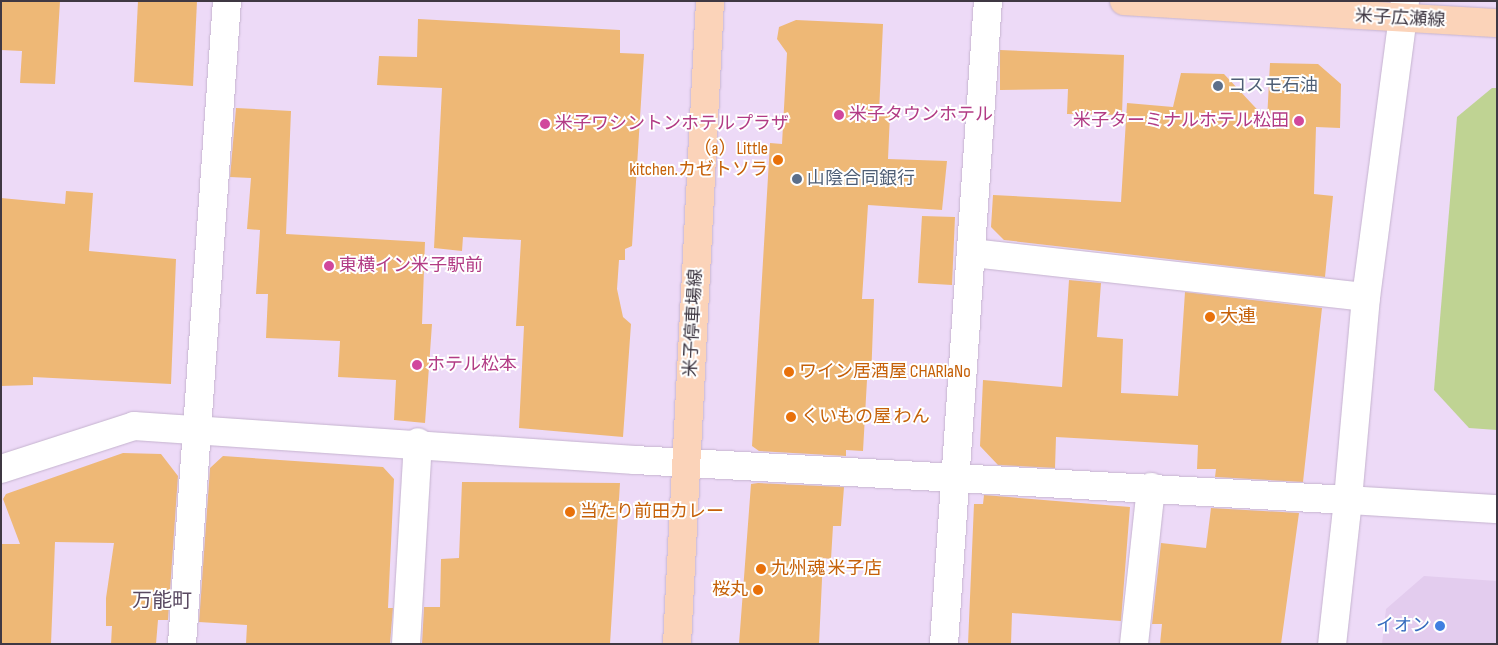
<!DOCTYPE html>
<html>
<head>
<meta charset="utf-8">
<style>
	body { margin:0 }
	#map { position:relative; width:1498px; height:645px; overflow:hidden; background:#eddaf7; font-family:"Sofia Sans Condensed","Noto Sans JP",sans-serif }
	div>[style] { position:absolute }
	[style*='--x'] { left:calc(var(--x)*1px); top:calc(var(--y)*1px); width:calc(var(--w)*1px); rotate:calc(var(--a)*1deg) }
	.built>* { inset:0; background:#e3ccee }
	.green>* { inset:0; background:#bfd393 }
	.building>* { inset:0; background:#eeb876 }
	.roads { filter:drop-shadow(0 0 1px #c5b3cf) drop-shadow(0 0 1px #c5b3cf) }
	.minor>* { height:28px; margin:-14px; padding:0 14px; transform-origin:14px; border-radius:14px; background:#fff }
	.major>* { height:28px; margin:-14px; padding:0 14px; transform-origin:14px; border-radius:14px; background:#fbd3b9 }
	.dots>* { width:14px; height:14px; translate:-50% -50%; box-sizing:border-box; border:2px solid #fff; border-radius:50% }
	span { translate:-50% -50%; white-space:nowrap; text-align:center; line-height:1.15; -webkit-text-stroke:4px #fff; paint-order:stroke }
	.street-label { font-size:18px; color:#3f3843 }
	.service-label { font-size:18px; color:#4e5e75 }
	.left { translate:0 -50%; text-align:left }
	.hotel-label { font-size:18px; color:#b23c85 }
	.right { translate:-100% -50%; text-align:right }
	.food-label { font-size:18px; color:#c56008 }
	.shop-label { font-size:18px; color:#366cbe }
	.quarter-label { font-size:20px; color:#5a4a62 }
	.frame { position:absolute; inset:0; border:2px solid #3f3843; pointer-events:none }
</style>
</head>
<body>
<div id="map">
	<div class="built">
		<i style="clip-path:polygon(1424px 576px,1497px 581px,1497px 644px,1382px 644px,1386px 609px)"></i>
	</div>
	<div class="green">
		<i style="clip-path:polygon(1492px 88px,1497px 88px,1497px 430px,1469px 428px,1434px 390px,1457px 117px)"></i>
	</div>
	<div class="building">
		<i style="clip-path:polygon(1px 1px,60px 1px,55px 84px,20px 83px,22px 51px,1px 50px)"></i>
		<i style="clip-path:polygon(138px 1px,197px 1px,193px 86px,134px 82px)"></i>
		<i style="clip-path:polygon(418px 19px,620px 30px,620px 53px,644px 54px,632px 246px,625px 249px,625px 260px,619px 260px,617px 289px,623px 317px,631px 324px,623px 437px,519px 428px,524px 326px,516px 326px,521px 240px,463px 237px,462px 251px,434px 248px,442px 88px,377px 85px,379px 56px,417px 57px)"></i>
		<i style="clip-path:polygon(796px 20px,883px 24px,879px 113px,890px 114px,888px 159px,947px 161px,942px 210px,868px 205px,862px 299px,874px 299px,871px 380px,867px 380px,863px 451px,846px 450px,846px 456px,759px 451px,752px 446px,770px 143px,782px 144px,787px 53px,777px 39px,779px 27px)"></i>
		<i style="clip-path:polygon(1000px 50px,1124px 55px,1122px 115px,1067px 114px,1068px 89px,1000px 90px)"></i>
		<i style="clip-path:polygon(1270px 63px,1318px 64px,1341px 84px,1340px 128px,1316px 127px,1314px 194px,1333px 196px,1325px 277px,1004px 240px,991px 227px,993px 195px,1121px 202px,1127px 103px,1173px 107px,1181px 73px,1224px 74px,1267px 120px)"></i>
		<i style="clip-path:polygon(236px 108px,291px 111px,286px 234px,425px 242px,422px 324px,432px 324px,425px 423px,394px 420px,396px 380px,338px 377px,340px 341px,266px 338px,268px 294px,256px 294px,260px 230px,247px 229px,251px 178px,230px 177px)"></i>
		<i style="clip-path:polygon(66px 191px,93px 193px,89px 251px,176px 259px,171px 384px,33px 377px,33px 385px,1px 386px,1px 198px,65px 204px)"></i>
		<i style="clip-path:polygon(922px 216px,955px 217px,952px 285px,918px 283px)"></i>
		<i style="clip-path:polygon(1069px 280px,1101px 283px,1097px 337px,1123px 339px,1121px 393px,1178px 396px,1185px 292px,1322px 308px,1303px 482px,1215px 477px,1216px 469px,1197px 469px,1198px 445px,1056px 437px,1055px 468px,998px 465px,980px 446px,983px 380px,1062px 387px)"></i>
		<i style="clip-path:polygon(123px 453px,161px 454px,178px 476px,168px 620px,158px 620px,156px 644px,111px 644px,112px 626px,106px 626px,106px 598px,114px 543px,55px 542px,51px 644px,1px 644px,1px 544px,20px 544px,3px 499px,6px 494px)"></i>
		<i style="clip-path:polygon(223px 456px,383px 467px,394px 479px,388px 608px,393px 608px,390px 644px,246px 644px,247px 625px,199px 622px,210px 468px)"></i>
		<i style="clip-path:polygon(462px 482px,620px 483px,610px 644px,422px 644px,424px 607px,440px 607px,441px 559px,459px 558px)"></i>
		<i style="clip-path:polygon(758px 483px,844px 487px,841px 526px,833px 526px,831px 559px,823px 558px,819px 644px,739px 644px,751px 484px)"></i>
		<i style="clip-path:polygon(984px 495px,1130px 507px,1121px 621px,1012px 613px,1011px 644px,968px 644px,974px 504px,983px 504px)"></i>
		<i style="clip-path:polygon(1211px 508px,1299px 513px,1281px 644px,1160px 644px,1162px 624px,1152px 624px,1161px 543px,1206px 548px)"></i>
	</div>
	<div class="roads">
		<div class="minor">
			<i style="--x:1405;--y:1;--w:299;--a:97.5"></i>
			<i style="--x:1366;--y:297;--w:204;--a:95.1"></i>
			<i style="--x:1348;--y:500;--w:149;--a:3.5"></i>
			<i style="--x:972;--y:253;--w:396;--a:6.4"></i>
			<i style="--x:1;--y:469;--w:140;--a:-17.9"></i>
			<i style="--x:134;--y:426;--w:502;--a:3.88"></i>
			<i style="--x:635;--y:460;--w:714;--a:3.21"></i>
			<i style="--x:1348;--y:500;--w:145;--a:96.3"></i>
			<i style="--x:182;--y:644;--w:645;--a:-86"></i>
			<i style="--x:406;--y:644;--w:202;--a:-86.6"></i>
			<i style="--x:944;--y:644;--w:645;--a:-86.09"></i>
			<i style="--x:1134;--y:644;--w:158;--a:-83.8"></i>
		</div>
		<div class="major">
			<i style="--x:1124;--y:1;--w:374;--a:3.4"></i>
			<i style="--x:677;--y:644;--w:644;--a:-87.06"></i>
		</div>
	</div>
	<div class="dots">
		<i style="left:1218px;top:86px;background:#5c6f8a"></i>
		<i style="left:839px;top:115px;background:#d1479c"></i>
		<i style="left:1299px;top:121px;background:#d1479c"></i>
		<i style="left:545px;top:124px;background:#d1479c"></i>
		<i style="left:778px;top:160px;background:#e8710a"></i>
		<i style="left:797px;top:179px;background:#5c6f8a"></i>
		<i style="left:329px;top:266px;background:#d1479c"></i>
		<i style="left:1210px;top:317px;background:#e8710a"></i>
		<i style="left:417px;top:365px;background:#d1479c"></i>
		<i style="left:789px;top:372px;background:#e8710a"></i>
		<i style="left:791px;top:417px;background:#e8710a"></i>
		<i style="left:570px;top:512px;background:#e8710a"></i>
		<i style="left:761px;top:569px;background:#e8710a"></i>
		<i style="left:758px;top:590px;background:#e8710a"></i>
		<i style="left:1440px;top:626px;background:#3f7fe0"></i>
	</div>
	<div class="street-label">
		<span style="left:1400px;top:19px;rotate:3deg">米子広瀬線</span>
		<span style="left:694px;top:323px;rotate:-87deg">米子停車場線</span>
	</div>
	<div class="service-label">
		<span class="left" style="left:1228px;top:86px">コスモ石油</span>
		<span class="left" style="left:807px;top:179px">山陰合同銀行</span>
	</div>
	<div class="hotel-label">
		<span class="left" style="left:849px;top:115px">米子タウンホテル</span>
		<span class="right" style="left:1289px;top:121px">米子ターミナルホテル松田</span>
		<span class="left" style="left:555px;top:124px">米子ワシントンホテルプラザ</span>
		<span class="left" style="left:339px;top:266px">東横イン米子駅前</span>
		<span class="left" style="left:427px;top:365px">ホテル松本</span>
	</div>
	<div class="food-label">
		<span class="right" style="left:768px;top:160px">（a）Little<br>kitchen.カゼトソラ</span>
		<span class="left" style="left:1220px;top:317px">大連</span>
		<span class="left" style="left:799px;top:372px">ワイン居酒屋 CHARlaNo</span>
		<span class="left" style="left:801px;top:417px">くいもの屋 わん</span>
		<span class="left" style="left:580px;top:512px">当たり前田カレー</span>
		<span class="left" style="left:771px;top:569px">九州魂 米子店</span>
		<span class="right" style="left:748px;top:590px">桜丸</span>
	</div>
	<div class="shop-label">
		<span class="right" style="left:1430px;top:626px">イオン</span>
	</div>
	<div class="quarter-label">
		<span style="left:162px;top:601px">万能町</span>
	</div>
	<div class="frame"></div>
</div>
</body>
</html>
